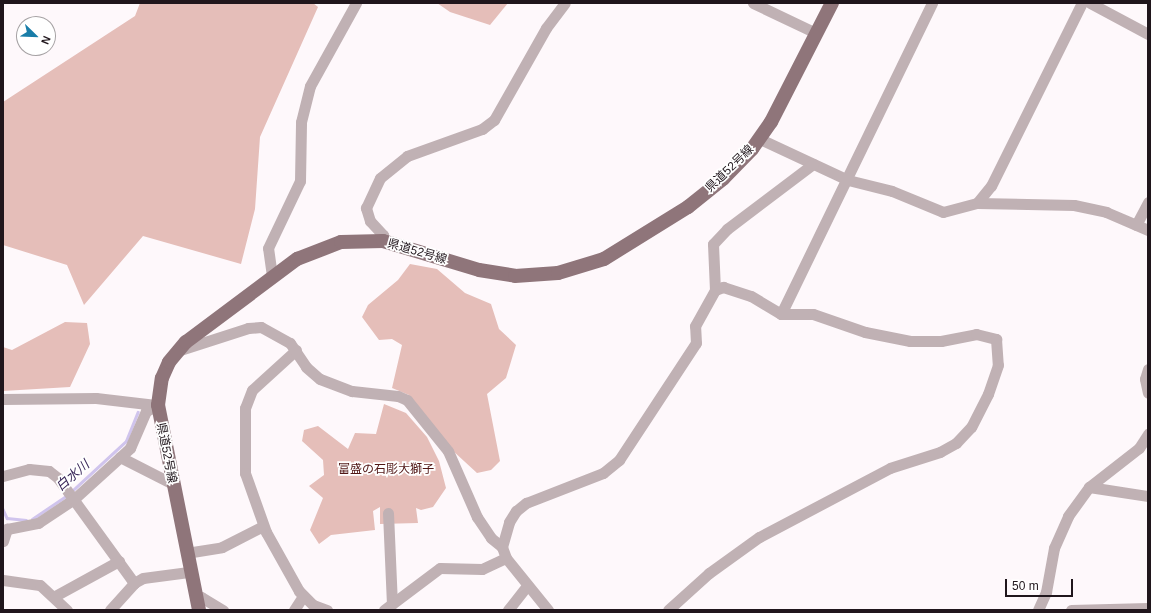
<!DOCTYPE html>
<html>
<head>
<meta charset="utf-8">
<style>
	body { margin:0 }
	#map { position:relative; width:1151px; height:613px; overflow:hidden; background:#fef8fb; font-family:Arial,"Noto Sans JP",sans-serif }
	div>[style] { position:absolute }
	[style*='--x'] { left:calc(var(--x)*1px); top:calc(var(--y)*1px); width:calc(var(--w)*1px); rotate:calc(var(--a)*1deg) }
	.green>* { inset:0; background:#e5beb9 }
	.stream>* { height:2.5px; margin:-1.25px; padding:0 1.25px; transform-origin:1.25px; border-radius:1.25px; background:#d0c4ed }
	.minor>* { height:11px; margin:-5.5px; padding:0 5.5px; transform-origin:5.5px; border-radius:5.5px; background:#c0b1b4 }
	.major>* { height:14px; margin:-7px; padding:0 7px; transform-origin:7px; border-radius:7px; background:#8f757a }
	span { translate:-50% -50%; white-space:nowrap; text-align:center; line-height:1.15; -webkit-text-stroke:3.5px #fff; paint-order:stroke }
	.street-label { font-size:12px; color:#20161c }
	.park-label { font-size:12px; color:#501615 }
	.water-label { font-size:13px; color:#3a2759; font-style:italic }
	.frame { position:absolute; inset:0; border:4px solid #20161c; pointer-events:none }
	.north { position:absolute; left:16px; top:16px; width:40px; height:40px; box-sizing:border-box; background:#fff; border:1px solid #a6a2a4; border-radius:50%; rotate:113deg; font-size:11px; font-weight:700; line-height:16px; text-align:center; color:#20161c }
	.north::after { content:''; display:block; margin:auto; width:14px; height:18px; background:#197da8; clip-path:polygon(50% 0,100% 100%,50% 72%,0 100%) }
	.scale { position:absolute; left:1005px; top:579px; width:68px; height:18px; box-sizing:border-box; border:2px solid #20161c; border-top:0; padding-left:5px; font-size:12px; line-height:14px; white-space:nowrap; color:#20161c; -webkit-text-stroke:3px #fff; paint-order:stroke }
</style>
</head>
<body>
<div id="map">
	<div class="green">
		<i style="clip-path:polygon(140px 3px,313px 3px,318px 7px,260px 137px,255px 209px,241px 264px,143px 236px,84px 305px,67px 265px,3px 245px,3px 102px,135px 16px)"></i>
		<i style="clip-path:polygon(437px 3px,508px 3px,490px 25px,450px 12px)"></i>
		<i style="clip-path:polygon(410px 264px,437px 269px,465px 293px,491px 304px,499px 329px,516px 345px,506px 378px,487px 394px,500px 461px,491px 470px,477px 473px,452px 450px,409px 395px,392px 388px,402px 345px,392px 339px,379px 340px,362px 317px,368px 305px,398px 280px)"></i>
		<i style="clip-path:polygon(65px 322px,87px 323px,90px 344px,70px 387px,3px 391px,3px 347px,12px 350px)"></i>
		<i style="clip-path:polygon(384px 404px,406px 413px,427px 437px,439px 461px,446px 488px,433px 507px,421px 510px,416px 508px,418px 523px,380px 524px,380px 507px,373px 511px,375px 530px,331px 535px,319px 544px,310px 530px,323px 498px,309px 486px,324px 475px,323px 460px,302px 441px,304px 430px,318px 426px,348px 449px,355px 433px,376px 434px)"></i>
	</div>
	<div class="stream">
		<i style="--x:72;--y:491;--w:74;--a:-42.8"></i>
		<i style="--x:126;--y:441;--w:31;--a:-68"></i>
		<i style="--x:3;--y:509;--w:10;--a:66"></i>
		<i style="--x:7;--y:518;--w:19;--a:6"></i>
		<i style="--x:32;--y:519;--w:41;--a:-34.1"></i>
	</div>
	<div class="minor">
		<i style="--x:753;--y:3;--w:70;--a:25.5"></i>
		<i style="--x:1090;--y:3;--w:66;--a:28.1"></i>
		<i style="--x:760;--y:139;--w:97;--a:25"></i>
		<i style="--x:848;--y:180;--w:45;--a:14"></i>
		<i style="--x:892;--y:191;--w:55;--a:22.4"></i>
		<i style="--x:943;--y:212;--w:35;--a:-15"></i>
		<i style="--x:977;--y:203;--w:22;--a:-51"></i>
		<i style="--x:991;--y:186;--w:204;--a:-63.6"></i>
		<i style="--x:977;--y:203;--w:97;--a:1.2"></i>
		<i style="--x:1074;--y:205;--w:33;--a:12"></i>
		<i style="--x:1106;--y:212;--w:46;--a:23.2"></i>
		<i style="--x:1136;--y:225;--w:26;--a:-62"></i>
		<i style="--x:383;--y:241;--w:6;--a:-90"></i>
		<i style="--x:383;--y:235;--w:19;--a:-133"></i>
		<i style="--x:370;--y:221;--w:14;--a:-107"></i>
		<i style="--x:366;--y:208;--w:33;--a:-65"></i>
		<i style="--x:380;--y:178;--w:35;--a:-39"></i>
		<i style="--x:407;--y:156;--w:80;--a:-19.8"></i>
		<i style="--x:482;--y:129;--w:15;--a:-37"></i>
		<i style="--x:494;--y:120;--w:106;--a:-60.5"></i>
		<i style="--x:546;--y:28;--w:31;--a:-53"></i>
		<i style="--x:272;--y:276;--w:28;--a:-98"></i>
		<i style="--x:268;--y:248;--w:74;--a:-64.5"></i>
		<i style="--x:300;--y:181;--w:59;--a:-89"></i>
		<i style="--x:301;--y:122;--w:37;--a:-76"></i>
		<i style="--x:310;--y:86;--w:95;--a:-61"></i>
		<i style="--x:715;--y:290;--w:46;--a:-92.5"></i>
		<i style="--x:713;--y:244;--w:21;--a:-47"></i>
		<i style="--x:727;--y:229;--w:108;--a:-37.1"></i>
		<i style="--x:781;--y:314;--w:346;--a:-64.1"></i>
		<i style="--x:296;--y:350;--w:59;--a:137.7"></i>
		<i style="--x:252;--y:390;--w:19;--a:111"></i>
		<i style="--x:245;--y:408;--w:65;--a:90"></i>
		<i style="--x:245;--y:473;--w:63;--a:70.4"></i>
		<i style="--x:266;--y:532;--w:68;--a:60.8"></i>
		<i style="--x:299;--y:591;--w:20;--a:45"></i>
		<i style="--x:313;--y:605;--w:15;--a:20"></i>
		<i style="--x:177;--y:351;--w:75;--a:-17.9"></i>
		<i style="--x:248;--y:328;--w:13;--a:-4"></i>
		<i style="--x:261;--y:327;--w:33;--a:29"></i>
		<i style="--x:290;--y:343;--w:29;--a:56"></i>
		<i style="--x:306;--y:367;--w:18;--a:41"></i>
		<i style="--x:320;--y:379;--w:34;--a:21"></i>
		<i style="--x:352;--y:391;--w:46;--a:6.2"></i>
		<i style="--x:398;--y:396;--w:10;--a:24"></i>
		<i style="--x:407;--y:400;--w:65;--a:51.2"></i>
		<i style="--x:448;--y:451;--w:72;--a:66.3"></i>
		<i style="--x:477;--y:517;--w:25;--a:56"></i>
		<i style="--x:491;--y:538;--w:14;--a:39"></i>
		<i style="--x:1148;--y:369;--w:10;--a:107"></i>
		<i style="--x:1145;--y:379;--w:14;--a:78"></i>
		<i style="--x:3;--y:399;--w:93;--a:-0.6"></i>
		<i style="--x:96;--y:398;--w:60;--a:6.7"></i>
		<i style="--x:120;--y:457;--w:57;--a:27"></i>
		<i style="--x:3;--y:476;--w:27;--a:-15"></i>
		<i style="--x:29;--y:469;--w:20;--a:6"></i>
		<i style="--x:49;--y:471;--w:11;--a:38"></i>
		<i style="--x:58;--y:478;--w:130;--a:54.1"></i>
		<i style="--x:1089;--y:487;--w:60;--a:8.7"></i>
		<i style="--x:388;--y:513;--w:91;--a:87.5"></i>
		<i style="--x:3;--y:541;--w:13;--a:-72"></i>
		<i style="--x:7;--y:529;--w:32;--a:-11"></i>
		<i style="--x:38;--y:523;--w:43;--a:-33.7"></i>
		<i style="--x:74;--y:499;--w:76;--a:-42.3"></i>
		<i style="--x:130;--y:448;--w:40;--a:-66.6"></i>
		<i style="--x:146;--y:411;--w:13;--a:-27"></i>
		<i style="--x:186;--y:553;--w:36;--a:-9"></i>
		<i style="--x:222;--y:547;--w:46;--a:-27.1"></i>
		<i style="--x:3;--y:580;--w:37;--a:8"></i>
		<i style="--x:40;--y:585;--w:37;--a:43"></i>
		<i style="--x:55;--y:596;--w:73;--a:-28.7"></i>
		<i style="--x:195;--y:597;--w:6;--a:0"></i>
		<i style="--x:201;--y:597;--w:26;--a:31"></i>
		<i style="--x:110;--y:610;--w:36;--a:-48"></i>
		<i style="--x:134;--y:583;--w:10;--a:-29"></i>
		<i style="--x:143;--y:578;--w:46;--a:-7.4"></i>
		<i style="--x:294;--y:610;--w:17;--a:-57"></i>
		<i style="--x:384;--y:610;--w:70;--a:-36.9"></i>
		<i style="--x:440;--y:568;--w:42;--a:1.4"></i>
		<i style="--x:482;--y:569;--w:26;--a:-25"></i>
		<i style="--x:508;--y:610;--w:31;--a:-52"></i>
		<i style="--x:548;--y:610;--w:67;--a:-128.9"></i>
		<i style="--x:506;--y:558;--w:12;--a:-110"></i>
		<i style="--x:502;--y:547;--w:26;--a:-74"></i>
		<i style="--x:509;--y:522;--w:13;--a:-58"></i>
		<i style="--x:516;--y:511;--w:13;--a:-39"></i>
		<i style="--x:526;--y:503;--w:83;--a:-21.3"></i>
		<i style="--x:603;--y:473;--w:21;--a:-39"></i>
		<i style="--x:619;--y:460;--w:140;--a:-56.7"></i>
		<i style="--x:696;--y:343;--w:17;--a:-93"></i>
		<i style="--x:695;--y:326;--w:41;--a:-60.9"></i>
		<i style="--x:715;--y:290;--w:9;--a:-21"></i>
		<i style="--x:723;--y:287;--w:29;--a:18"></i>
		<i style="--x:751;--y:296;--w:35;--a:31"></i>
		<i style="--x:781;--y:314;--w:32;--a:0"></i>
		<i style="--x:813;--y:314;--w:55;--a:19.1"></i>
		<i style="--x:865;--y:332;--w:46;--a:11.3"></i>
		<i style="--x:910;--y:341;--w:31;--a:0"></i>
		<i style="--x:941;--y:341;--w:36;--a:-11"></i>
		<i style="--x:976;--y:334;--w:21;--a:14"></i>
		<i style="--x:996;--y:339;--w:26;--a:86"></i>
		<i style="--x:998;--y:365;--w:31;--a:109"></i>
		<i style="--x:988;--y:394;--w:37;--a:117"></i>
		<i style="--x:971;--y:427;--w:22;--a:133"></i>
		<i style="--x:956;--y:443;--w:18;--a:151"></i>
		<i style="--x:940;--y:452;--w:52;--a:162.3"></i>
		<i style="--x:890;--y:468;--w:148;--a:152.2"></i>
		<i style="--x:759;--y:537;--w:62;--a:144.2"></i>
		<i style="--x:709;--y:573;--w:55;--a:137.9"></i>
		<i style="--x:1038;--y:610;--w:20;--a:-66"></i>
		<i style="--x:1046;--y:592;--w:45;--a:-79.7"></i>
		<i style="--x:1054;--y:548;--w:35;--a:-66"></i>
		<i style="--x:1068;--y:516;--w:36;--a:-54"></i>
		<i style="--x:1089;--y:487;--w:63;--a:-38"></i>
		<i style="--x:1139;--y:448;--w:17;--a:-57"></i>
		<i style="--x:1071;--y:610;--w:77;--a:-1.5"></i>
	</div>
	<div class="major">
		<i style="--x:199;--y:610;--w:209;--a:-101.3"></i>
		<i style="--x:158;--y:405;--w:27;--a:-82"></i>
		<i style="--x:162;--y:378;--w:17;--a:-66"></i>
		<i style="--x:169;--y:362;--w:26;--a:-50"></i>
		<i style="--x:186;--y:342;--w:139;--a:-36.8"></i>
		<i style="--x:297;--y:259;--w:47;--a:-21.1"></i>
		<i style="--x:341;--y:242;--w:42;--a:-1.4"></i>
		<i style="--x:383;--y:241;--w:100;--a:16.8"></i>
		<i style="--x:479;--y:270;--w:36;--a:9"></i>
		<i style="--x:515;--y:276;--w:43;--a:-4"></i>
		<i style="--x:558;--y:273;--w:48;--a:-16.9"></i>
		<i style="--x:604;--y:259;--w:99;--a:-31.8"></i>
		<i style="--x:688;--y:207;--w:45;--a:-38.7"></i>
		<i style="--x:723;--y:179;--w:42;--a:-46"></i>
		<i style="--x:752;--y:149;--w:33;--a:-55"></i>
		<i style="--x:771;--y:122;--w:134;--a:-62.9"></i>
	</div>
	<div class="street-label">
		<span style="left:730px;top:169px;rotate:-44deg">県道52号線</span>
		<span style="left:417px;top:252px;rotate:16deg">県道52号線</span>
		<span style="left:166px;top:453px;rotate:79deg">県道52号線</span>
	</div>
	<div class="park-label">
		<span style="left:386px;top:470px">富盛の石彫大獅子</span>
	</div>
	<div class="water-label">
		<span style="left:73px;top:476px;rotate:-41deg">白水川</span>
	</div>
	<div class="frame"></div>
	<div class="north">N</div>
	<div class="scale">50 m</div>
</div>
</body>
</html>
